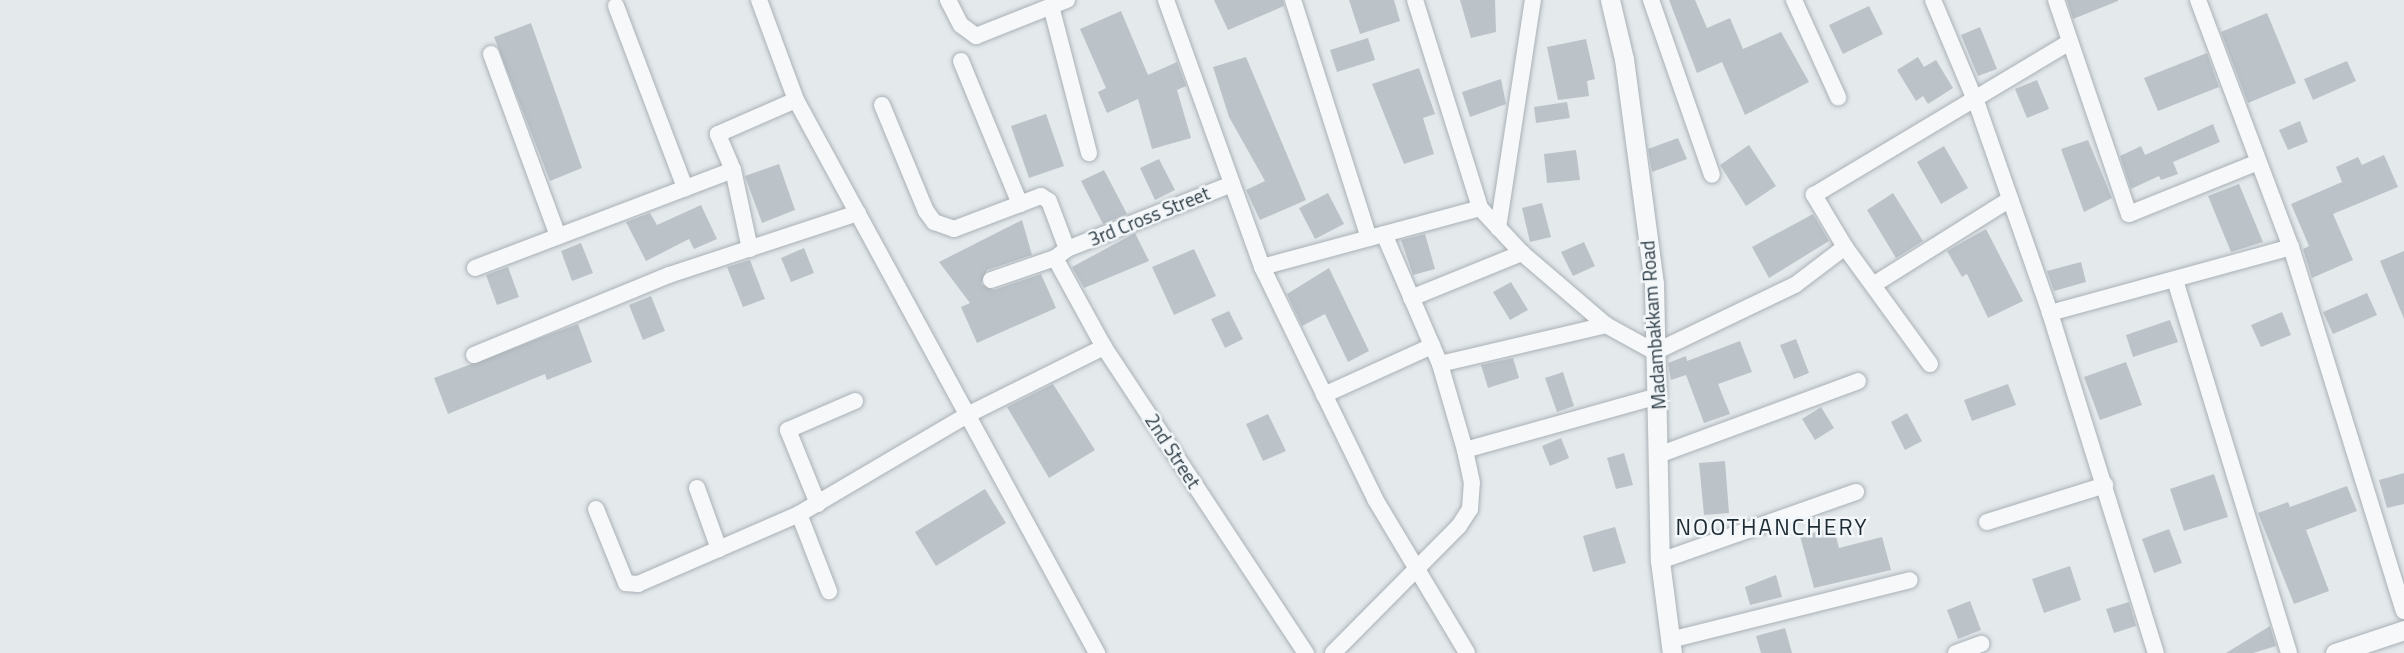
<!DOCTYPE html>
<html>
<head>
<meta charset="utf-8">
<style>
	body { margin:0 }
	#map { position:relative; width:2404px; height:653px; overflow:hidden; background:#e4e9ec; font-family:"Titillium Web",sans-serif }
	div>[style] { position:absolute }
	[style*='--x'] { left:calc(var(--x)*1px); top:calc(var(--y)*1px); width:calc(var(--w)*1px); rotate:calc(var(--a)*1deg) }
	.building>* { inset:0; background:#bbc3c9 }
	.roads { filter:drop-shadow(0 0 2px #a9b1b6) drop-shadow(0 0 2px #a9b1b6) }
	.minor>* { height:16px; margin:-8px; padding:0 8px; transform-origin:8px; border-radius:8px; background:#f6f8fa }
	.tertiary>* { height:19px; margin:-9.5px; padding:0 9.5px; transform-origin:9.5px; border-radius:9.5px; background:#f6f8fa }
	span { translate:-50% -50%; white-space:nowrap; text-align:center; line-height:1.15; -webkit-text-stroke:5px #f3f7f9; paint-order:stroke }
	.street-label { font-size:19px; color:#2b3a44 }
	.quarter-label { font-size:23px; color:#1d2b35; letter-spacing:2px }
</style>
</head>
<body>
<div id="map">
	<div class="building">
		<i style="clip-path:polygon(1214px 0,1283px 0,1284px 6px,1228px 30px)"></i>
		<i style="clip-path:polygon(1349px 0,1394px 0,1400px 21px,1360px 34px)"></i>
		<i style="clip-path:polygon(1460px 0,1495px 0,1496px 32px,1471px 38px)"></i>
		<i style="clip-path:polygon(1669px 0,1695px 0,1707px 28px,1730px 18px,1743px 49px,1781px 32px,1809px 82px,1745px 115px,1722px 62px,1697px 73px)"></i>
		<i style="clip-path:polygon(2067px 0,2118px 0,2118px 1px,2073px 19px)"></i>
		<i style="clip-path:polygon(1869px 6px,1883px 34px,1843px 54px,1829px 25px)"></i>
		<i style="clip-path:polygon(1121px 11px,1148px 75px,1177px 62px,1186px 86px,1177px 90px,1191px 138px,1152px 149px,1138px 99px,1107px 113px,1098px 92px,1106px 88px,1080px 29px)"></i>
		<i style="clip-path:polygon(2267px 13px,2296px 83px,2248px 103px,2221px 32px)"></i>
		<i style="clip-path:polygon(531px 23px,582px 168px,550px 181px,494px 37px)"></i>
		<i style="clip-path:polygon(1980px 27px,1997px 69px,1978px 76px,1961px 35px)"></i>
		<i style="clip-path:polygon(1368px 38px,1375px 60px,1337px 72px,1330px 50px)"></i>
		<i style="clip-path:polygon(1586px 39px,1595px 79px,1587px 81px,1589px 96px,1558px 100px,1547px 47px)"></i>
		<i style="clip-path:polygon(2207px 53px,2219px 87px,2158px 111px,2144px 78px)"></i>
		<i style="clip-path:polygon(1246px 57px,1306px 200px,1260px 220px,1246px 190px,1265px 181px,1229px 117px,1213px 67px)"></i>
		<i style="clip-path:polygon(1918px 57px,1924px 67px,1936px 60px,1953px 88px,1928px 104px,1923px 96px,1916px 101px,1897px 70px)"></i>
		<i style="clip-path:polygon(2347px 61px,2356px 81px,2313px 100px,2304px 79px)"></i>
		<i style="clip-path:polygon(1419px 68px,1435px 114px,1423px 118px,1434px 154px,1404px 164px,1372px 84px)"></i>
		<i style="clip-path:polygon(1501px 79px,1506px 104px,1470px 117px,1462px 92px)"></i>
		<i style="clip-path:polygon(2037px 80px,2049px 109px,2027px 118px,2015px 89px)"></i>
		<i style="clip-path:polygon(1567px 102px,1570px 118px,1536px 123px,1534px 107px)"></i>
		<i style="clip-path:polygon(1046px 114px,1064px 166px,1029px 178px,1011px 126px)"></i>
		<i style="clip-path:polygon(2300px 121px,2308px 142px,2288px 150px,2279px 130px)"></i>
		<i style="clip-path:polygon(2213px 124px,2220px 142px,2173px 162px,2178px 174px,2161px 180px,2159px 176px,2131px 189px,2120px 156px,2141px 146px,2145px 155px)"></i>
		<i style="clip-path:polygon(1678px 138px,1687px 159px,1652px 172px,1648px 149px)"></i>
		<i style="clip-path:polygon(2088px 140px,2112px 198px,2084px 212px,2061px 149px)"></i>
		<i style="clip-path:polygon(1749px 145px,1776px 186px,1746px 206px,1720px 165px)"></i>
		<i style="clip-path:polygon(1944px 146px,1968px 188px,1941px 204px,1917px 162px)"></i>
		<i style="clip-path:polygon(1576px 150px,1580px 180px,1547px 183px,1544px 154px)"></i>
		<i style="clip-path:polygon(2384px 155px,2398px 187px,2333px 214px,2353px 260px,2312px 278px,2303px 249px,2309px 246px,2291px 204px,2342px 182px,2336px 167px,2358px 157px,2362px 165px)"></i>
		<i style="clip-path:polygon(1159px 159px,1175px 190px,1155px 200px,1140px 168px)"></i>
		<i style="clip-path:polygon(779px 164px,795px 210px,762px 223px,745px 176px)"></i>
		<i style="clip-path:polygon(1104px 170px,1127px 214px,1103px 224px,1081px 181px)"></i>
		<i style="clip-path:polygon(2239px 184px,2263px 242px,2231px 252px,2208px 196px)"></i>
		<i style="clip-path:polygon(1328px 193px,1344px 224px,1315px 239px,1299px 208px)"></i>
		<i style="clip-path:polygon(1893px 193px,1923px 241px,1896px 258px,1867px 210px)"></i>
		<i style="clip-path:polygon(1542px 203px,1551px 237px,1530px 242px,1522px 208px)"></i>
		<i style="clip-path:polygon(701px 205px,717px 239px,694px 249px,689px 239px,646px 261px,626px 222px,650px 213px,657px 225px)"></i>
		<i style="clip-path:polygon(1813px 214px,1829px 241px,1769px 278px,1752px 247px)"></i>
		<i style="clip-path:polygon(1022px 220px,1032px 255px,987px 270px,981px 284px,994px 290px,1041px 274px,1056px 308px,977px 343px,961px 307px,970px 303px,939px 262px)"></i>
		<i style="clip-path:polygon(1986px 229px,2023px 301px,1988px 318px,1967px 274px,1962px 277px,1947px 251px)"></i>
		<i style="clip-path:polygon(1135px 233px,1149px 261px,1084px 288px,1072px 267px)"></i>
		<i style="clip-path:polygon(1425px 234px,1435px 269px,1413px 275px,1401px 240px)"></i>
		<i style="clip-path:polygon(1584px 242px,1595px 266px,1573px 276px,1561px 252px)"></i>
		<i style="clip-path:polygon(581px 243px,593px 273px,572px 281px,561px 251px)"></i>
		<i style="clip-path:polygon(804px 248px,814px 273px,791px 282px,781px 258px)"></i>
		<i style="clip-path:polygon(1194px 249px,1216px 296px,1174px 315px,1152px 267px)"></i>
		<i style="clip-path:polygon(2404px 251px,2404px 319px,2380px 261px)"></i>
		<i style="clip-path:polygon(750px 260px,765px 299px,743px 307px,727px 267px)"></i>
		<i style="clip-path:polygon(2081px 262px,2086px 282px,2054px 291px,2047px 271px)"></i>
		<i style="clip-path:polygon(508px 267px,519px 297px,497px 305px,486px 275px)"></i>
		<i style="clip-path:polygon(1329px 268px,1369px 351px,1348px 362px,1325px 314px,1302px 326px,1287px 294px)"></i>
		<i style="clip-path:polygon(1511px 282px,1528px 310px,1510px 320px,1493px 292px)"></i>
		<i style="clip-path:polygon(2367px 293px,2377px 315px,2333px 334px,2323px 312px)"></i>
		<i style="clip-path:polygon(651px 296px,665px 331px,643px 340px,629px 305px)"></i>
		<i style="clip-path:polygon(1229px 311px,1243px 339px,1225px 348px,1211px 319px)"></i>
		<i style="clip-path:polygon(2282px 312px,2291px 335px,2261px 347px,2251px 325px)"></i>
		<i style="clip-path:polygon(2170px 320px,2178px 342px,2133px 357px,2126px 335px)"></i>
		<i style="clip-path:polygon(578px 324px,592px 362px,547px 380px,545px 374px,448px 414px,434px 378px)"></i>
		<i style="clip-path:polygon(1796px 339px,1809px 373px,1794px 379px,1780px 345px)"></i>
		<i style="clip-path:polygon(1740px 341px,1752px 372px,1718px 384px,1730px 414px,1704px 423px,1686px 375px,1671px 380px,1668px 363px,1686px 356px,1687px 361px)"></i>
		<i style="clip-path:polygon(1513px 358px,1519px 378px,1488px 388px,1481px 365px)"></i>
		<i style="clip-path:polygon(2126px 362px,2142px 405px,2100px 420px,2084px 377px)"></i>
		<i style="clip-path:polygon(1563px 372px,1574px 406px,1557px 412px,1545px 378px)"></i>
		<i style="clip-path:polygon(1053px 384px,1095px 450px,1049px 478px,1007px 407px)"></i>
		<i style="clip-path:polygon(2008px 384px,2016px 405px,1972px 421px,1964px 400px)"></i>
		<i style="clip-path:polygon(1821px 407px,1834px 428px,1815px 440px,1802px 419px)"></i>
		<i style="clip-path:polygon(1907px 413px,1922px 441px,1905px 450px,1891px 422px)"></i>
		<i style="clip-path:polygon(1268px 414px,1286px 451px,1263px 461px,1246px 424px)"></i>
		<i style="clip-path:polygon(1561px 438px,1569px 458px,1550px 466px,1542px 446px)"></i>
		<i style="clip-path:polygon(1624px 453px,1633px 485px,1616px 489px,1607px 458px)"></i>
		<i style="clip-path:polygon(1725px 461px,1729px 513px,1704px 515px,1699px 463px)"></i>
		<i style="clip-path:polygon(2404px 473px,2404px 504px,2387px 508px,2379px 480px)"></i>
		<i style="clip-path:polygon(2214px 474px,2228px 517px,2184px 531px,2170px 489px)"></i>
		<i style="clip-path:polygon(2347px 486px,2357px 511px,2306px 530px,2329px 591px,2294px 604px,2258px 513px,2288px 502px,2290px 507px)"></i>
		<i style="clip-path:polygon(985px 489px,1006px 523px,936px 566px,915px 532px)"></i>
		<i style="clip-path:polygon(1615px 527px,1626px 563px,1593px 572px,1583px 536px)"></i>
		<i style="clip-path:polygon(1834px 528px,1839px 548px,1882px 537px,1891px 570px,1814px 588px,1800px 536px)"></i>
		<i style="clip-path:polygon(2169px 529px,2182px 563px,2154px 573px,2142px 539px)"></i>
		<i style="clip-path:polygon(2070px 566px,2081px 600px,2044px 613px,2032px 579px)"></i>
		<i style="clip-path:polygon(1776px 575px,1782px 597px,1750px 605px,1745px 587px)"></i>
		<i style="clip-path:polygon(1970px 601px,1981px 630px,1958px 639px,1947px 610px)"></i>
		<i style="clip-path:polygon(2129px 602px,2136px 626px,2114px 633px,2106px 609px)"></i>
		<i style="clip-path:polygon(2270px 626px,2276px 646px,2253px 653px,2226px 653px)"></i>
		<i style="clip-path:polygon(1785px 628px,1792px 653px,1761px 653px,1756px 636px)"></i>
	</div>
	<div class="roads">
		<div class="minor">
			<i style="--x:759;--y:0;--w:107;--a:69.7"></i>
			<i style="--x:796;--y:100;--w:630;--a:61.44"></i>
			<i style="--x:948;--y:0;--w:28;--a:63"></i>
			<i style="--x:961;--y:25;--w:19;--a:36"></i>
			<i style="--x:976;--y:36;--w:98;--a:-21.6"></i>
			<i style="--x:1166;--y:0;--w:284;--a:70.2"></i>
			<i style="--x:1262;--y:267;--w:258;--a:64"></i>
			<i style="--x:1375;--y:499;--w:179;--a:59.1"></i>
			<i style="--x:1293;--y:0;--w:250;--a:72.3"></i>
			<i style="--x:1415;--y:0;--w:218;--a:72.6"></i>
			<i style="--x:1651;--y:0;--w:185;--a:70.8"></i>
			<i style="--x:1794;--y:0;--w:107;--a:65.6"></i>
			<i style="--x:1933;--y:0;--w:116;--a:67.2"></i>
			<i style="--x:1978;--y:107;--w:218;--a:70.7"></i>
			<i style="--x:2050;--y:313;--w:356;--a:72.7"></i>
			<i style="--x:2056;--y:0;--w:226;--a:71.2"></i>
			<i style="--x:2129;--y:214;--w:137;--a:-21.9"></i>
			<i style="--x:2198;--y:0;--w:264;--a:69.4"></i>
			<i style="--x:2291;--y:247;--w:381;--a:72.8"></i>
			<i style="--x:616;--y:6;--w:195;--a:69.2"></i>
			<i style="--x:1051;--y:6;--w:152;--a:75.5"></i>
			<i style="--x:491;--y:54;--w:194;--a:69.8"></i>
			<i style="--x:961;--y:61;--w:155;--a:67.6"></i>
			<i style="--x:882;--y:105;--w:115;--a:67.5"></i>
			<i style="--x:926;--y:211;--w:14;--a:54"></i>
			<i style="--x:934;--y:222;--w:21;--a:19"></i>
			<i style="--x:954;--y:229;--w:93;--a:-20.8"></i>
			<i style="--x:1041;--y:196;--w:9;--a:32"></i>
			<i style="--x:1049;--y:201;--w:51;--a:69.4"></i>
			<i style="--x:1232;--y:184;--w:177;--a:158.5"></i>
			<i style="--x:1067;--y:249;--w:15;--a:143"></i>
			<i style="--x:1055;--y:258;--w:102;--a:61.2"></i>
			<i style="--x:1104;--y:347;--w:367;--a:56.6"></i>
			<i style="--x:1498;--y:228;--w:231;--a:-81.3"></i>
			<i style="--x:1384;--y:234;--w:142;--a:66.7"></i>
			<i style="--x:1440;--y:364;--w:90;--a:73.8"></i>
			<i style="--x:750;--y:249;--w:81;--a:-102.1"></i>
			<i style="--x:733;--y:170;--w:39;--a:-113"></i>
			<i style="--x:718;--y:134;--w:85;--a:-23.6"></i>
			<i style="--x:1262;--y:267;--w:226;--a:-15.1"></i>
			<i style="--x:1480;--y:208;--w:62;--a:47"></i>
			<i style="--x:1522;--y:253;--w:111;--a:40.6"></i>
			<i style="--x:1606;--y:325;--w:56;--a:28.9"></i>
			<i style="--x:1655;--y:352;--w:155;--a:-25.6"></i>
			<i style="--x:1795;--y:285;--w:63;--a:-37.2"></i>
			<i style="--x:475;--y:268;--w:276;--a:-20.8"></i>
			<i style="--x:991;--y:280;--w:68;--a:-19"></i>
			<i style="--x:2175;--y:280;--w:390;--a:73"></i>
			<i style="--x:1873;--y:285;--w:162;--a:-32.1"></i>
			<i style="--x:1411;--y:298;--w:120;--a:-22.1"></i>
			<i style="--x:2050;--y:313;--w:250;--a:-15.3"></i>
			<i style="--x:474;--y:355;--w:211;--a:-22.3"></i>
			<i style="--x:669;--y:275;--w:199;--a:-18.2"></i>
			<i style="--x:1440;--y:364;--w:171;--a:-13.2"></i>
			<i style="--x:1930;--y:364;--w:145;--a:-126"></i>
			<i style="--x:1845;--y:247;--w:61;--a:-120.8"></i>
			<i style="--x:1814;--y:195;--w:298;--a:-30.9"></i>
			<i style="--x:1324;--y:395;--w:119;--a:-24.4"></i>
			<i style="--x:1661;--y:454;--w:210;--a:-20.3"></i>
			<i style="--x:697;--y:488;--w:65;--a:70.2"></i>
			<i style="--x:818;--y:504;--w:80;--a:-112.1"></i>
			<i style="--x:788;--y:430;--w:73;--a:-23.4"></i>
			<i style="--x:596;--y:509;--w:80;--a:67.9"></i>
			<i style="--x:626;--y:583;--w:12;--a:5"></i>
			<i style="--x:638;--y:584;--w:176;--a:-23.5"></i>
			<i style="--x:799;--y:514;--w:195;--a:-30.5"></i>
			<i style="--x:967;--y:415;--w:153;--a:-26.4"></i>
			<i style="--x:799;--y:514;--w:83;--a:68.7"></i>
			<i style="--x:1987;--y:522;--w:124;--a:-17.4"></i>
			<i style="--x:1660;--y:561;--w:208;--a:-19.4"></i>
			<i style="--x:1670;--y:640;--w:247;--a:-14"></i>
			<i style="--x:1333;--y:653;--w:179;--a:-45.2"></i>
			<i style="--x:1459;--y:526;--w:20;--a:-57"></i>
			<i style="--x:1470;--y:509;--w:26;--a:-86"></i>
			<i style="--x:1472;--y:483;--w:34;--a:-102"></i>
			<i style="--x:1465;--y:450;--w:200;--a:-15.6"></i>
			<i style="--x:1956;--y:653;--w:27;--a:-20"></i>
		</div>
		<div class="tertiary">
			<i style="--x:1610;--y:0;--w:61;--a:76.7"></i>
			<i style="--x:1624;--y:59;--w:226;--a:82.4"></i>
			<i style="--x:1654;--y:283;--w:278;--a:88.8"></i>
			<i style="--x:1660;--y:561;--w:93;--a:82.6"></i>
			<i style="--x:2335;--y:653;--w:73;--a:-18.4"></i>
		</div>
	</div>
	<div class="street-label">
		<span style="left:1149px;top:216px;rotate:-22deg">3rd Cross Street</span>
		<span style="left:1653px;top:325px;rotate:-94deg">Madambakkam Road</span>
		<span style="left:1173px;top:451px;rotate:57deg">2nd Street</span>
	</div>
	<div class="quarter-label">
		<span style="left:1772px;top:527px">NOOTHANCHERY</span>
	</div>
</div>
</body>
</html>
